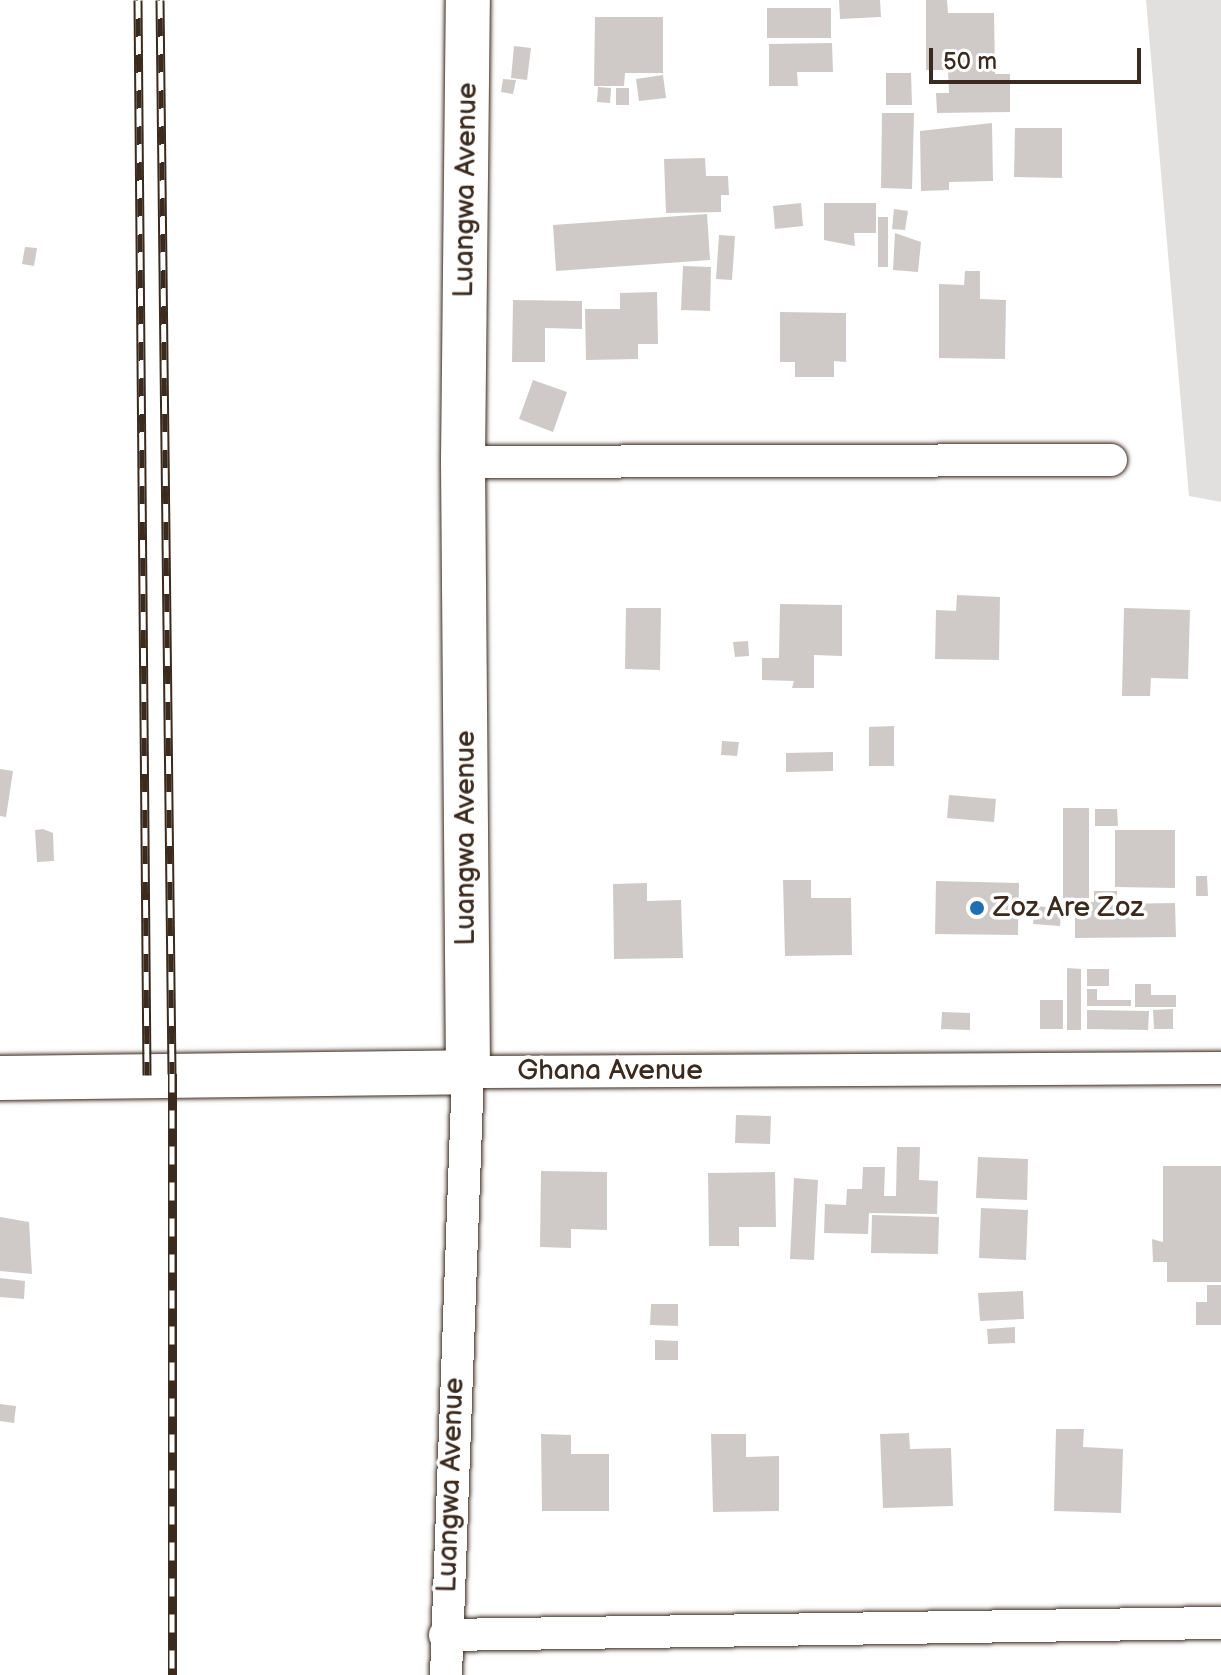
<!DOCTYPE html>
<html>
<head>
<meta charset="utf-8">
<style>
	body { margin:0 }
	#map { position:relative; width:1221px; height:1675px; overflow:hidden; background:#fff; font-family:"Balsamiq Sans",sans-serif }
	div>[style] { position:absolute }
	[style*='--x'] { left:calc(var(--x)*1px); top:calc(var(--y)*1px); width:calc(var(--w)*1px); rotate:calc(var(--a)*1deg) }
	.green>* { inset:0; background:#e2e0de }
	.building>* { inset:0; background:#cfcac7 }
	.roads { filter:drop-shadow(0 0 2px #3b2a1e) drop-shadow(0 0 2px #3b2a1e) }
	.street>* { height:32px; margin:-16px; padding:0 16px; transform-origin:16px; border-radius:16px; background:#fff }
	.secondary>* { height:44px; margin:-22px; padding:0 22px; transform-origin:22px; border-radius:22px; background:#fff }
	.rail>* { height:9px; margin-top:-4.5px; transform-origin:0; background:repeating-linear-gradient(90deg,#fff 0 18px,#3b2a1e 0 36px); box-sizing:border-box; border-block:2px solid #3b2a1e }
	.dots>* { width:22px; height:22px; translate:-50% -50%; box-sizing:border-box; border:4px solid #fff; border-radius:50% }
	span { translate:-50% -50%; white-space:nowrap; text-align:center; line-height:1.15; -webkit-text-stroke:7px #fff; paint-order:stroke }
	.street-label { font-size:28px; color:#3b2a1e }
	.poi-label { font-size:28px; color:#3b2a1e }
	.left { translate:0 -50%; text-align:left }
	.scale { position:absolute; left:929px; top:48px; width:212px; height:36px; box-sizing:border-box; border:4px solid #3b2a1e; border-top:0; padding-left:10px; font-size:24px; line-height:28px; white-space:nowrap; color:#3b2a1e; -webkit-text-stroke:6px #fff; paint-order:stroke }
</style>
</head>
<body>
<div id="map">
	<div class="green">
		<i style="clip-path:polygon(1146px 0,1221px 0,1221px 502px,1189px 496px)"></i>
	</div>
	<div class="building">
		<i style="clip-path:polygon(839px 0,880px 0,881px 17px,840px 19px)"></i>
		<i style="clip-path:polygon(926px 0,947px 0,948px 13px,994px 13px,995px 74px,1010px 74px,1010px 112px,937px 113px,936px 93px,949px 93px,948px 70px,926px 70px)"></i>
		<i style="clip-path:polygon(767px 8px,831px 8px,831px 38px,767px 38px)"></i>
		<i style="clip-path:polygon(595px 17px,663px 17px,663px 73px,625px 73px,624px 86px,594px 86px)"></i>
		<i style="clip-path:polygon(832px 43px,833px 72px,797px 72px,798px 86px,769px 86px,769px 44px)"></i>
		<i style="clip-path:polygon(514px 46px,531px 48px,527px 80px,511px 78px)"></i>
		<i style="clip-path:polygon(886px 73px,911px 73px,912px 105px,886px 105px)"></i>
		<i style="clip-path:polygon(663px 75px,666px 98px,639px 101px,636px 79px)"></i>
		<i style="clip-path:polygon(503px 79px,516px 80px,513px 94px,501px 92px)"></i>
		<i style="clip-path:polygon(598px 87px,611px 88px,610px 103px,597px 102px)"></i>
		<i style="clip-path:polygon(616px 88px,629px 88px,629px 105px,616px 105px)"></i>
		<i style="clip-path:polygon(882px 113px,914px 113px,912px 189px,881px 188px)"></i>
		<i style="clip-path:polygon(992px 123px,993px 181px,949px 182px,949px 190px,921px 191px,920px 131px)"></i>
		<i style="clip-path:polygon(1015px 128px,1062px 128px,1062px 178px,1014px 177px)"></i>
		<i style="clip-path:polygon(705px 158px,706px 176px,728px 176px,729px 195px,721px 195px,721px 212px,666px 213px,664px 159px)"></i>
		<i style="clip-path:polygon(801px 203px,803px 226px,775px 229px,773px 206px)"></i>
		<i style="clip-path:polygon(824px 203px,876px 203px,876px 233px,854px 233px,855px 246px,824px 240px)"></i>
		<i style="clip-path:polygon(894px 209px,908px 211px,905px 230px,892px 229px)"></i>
		<i style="clip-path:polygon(707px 214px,710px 260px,556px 271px,553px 225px)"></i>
		<i style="clip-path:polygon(878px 217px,888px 217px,888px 267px,878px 267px)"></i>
		<i style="clip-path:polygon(895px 233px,921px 242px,918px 272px,893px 270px)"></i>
		<i style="clip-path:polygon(719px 235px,735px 236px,732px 280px,716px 279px)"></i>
		<i style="clip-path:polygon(25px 247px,37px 248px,34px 266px,22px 264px)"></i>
		<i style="clip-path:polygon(683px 266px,711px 267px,710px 311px,681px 310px)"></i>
		<i style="clip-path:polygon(965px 271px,980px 271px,980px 299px,1006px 300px,1005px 359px,939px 358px,939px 284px,964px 285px)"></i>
		<i style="clip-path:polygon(657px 292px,658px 344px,638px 344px,638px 359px,586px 360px,585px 309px,620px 309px,620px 293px)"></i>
		<i style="clip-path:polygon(513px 300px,582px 301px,582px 329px,545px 328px,545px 362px,512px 362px)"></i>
		<i style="clip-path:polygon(780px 312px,846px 313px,846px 362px,834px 361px,834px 377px,795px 377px,795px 362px,780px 362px)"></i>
		<i style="clip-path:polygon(533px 380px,567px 392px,553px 432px,519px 419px)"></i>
		<i style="clip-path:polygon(957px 595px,1000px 597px,999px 660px,935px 659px,936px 610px,956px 611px)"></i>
		<i style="clip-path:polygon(780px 604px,842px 605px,842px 656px,814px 655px,814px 688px,792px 688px,794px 681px,762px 680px,762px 658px,779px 658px)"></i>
		<i style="clip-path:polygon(626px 608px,661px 608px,660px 670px,625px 669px)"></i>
		<i style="clip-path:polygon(1124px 608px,1190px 610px,1188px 679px,1151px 678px,1150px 696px,1122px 696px)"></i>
		<i style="clip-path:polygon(748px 641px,749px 656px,735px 657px,733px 642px)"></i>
		<i style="clip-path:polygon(894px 726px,894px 766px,869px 766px,869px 727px)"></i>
		<i style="clip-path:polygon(722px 741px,739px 742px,737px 756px,721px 755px)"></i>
		<i style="clip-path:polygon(833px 752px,833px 771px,786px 772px,786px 753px)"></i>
		<i style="clip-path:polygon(0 769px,13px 771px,6px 817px,0 816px)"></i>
		<i style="clip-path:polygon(949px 795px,996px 799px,994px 822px,947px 818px)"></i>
		<i style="clip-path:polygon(1063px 808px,1089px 808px,1089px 898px,1063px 898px)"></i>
		<i style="clip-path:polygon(1095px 809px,1117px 809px,1118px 826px,1095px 826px)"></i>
		<i style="clip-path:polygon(43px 829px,53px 833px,54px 861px,37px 862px,35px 830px)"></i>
		<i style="clip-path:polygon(1115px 830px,1175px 830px,1175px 888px,1115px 887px)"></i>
		<i style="clip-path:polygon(1196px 876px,1207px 876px,1208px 896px,1196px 896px)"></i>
		<i style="clip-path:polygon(783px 880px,811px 880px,811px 898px,851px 898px,852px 955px,785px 956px)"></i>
		<i style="clip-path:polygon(936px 881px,1019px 883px,1018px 935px,935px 934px)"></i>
		<i style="clip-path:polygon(647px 883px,647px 901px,681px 900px,683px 958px,614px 959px,613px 884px)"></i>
		<i style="clip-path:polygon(1094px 891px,1117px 891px,1117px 904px,1175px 903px,1176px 937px,1075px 938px,1075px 902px,1094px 902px)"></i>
		<i style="clip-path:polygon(1035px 906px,1061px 908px,1060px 926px,1033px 924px)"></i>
		<i style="clip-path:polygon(1067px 968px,1081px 969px,1081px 1030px,1067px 1030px)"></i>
		<i style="clip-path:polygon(1087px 969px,1109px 969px,1109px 986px,1087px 986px)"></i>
		<i style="clip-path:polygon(1135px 984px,1151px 984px,1151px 995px,1176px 995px,1176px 1007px,1135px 1007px)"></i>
		<i style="clip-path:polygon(1087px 989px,1097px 989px,1097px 1000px,1131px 1000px,1131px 1006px,1087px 1006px)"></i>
		<i style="clip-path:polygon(1040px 1000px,1063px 1000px,1063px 1029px,1040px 1029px)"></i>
		<i style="clip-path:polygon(1173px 1009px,1173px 1029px,1154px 1029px,1153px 1010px)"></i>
		<i style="clip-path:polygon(1087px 1010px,1149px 1011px,1148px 1030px,1087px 1029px)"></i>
		<i style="clip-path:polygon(942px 1012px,970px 1013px,970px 1030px,941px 1029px)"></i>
		<i style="clip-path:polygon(736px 1115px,771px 1116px,770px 1144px,735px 1143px)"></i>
		<i style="clip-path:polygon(897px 1147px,920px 1147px,919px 1180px,938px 1181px,937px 1214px,869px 1213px,868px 1234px,824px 1233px,825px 1204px,846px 1205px,847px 1189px,862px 1189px,863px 1167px,885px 1167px,884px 1196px,896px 1196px)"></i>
		<i style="clip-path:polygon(978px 1157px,1028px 1159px,1027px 1200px,976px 1198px)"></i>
		<i style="clip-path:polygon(1163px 1166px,1221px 1166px,1221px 1282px,1167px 1282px,1167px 1262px,1153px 1262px,1152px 1239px,1163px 1242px)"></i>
		<i style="clip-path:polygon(541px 1171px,607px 1172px,607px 1230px,571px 1229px,571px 1248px,540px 1247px)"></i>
		<i style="clip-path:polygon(775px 1172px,776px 1227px,739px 1227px,739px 1246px,709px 1246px,708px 1173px)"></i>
		<i style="clip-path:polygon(794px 1178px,818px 1180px,814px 1260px,790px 1259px)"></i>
		<i style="clip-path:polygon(981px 1208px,1028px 1210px,1026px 1260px,979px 1258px)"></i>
		<i style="clip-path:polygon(872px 1215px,939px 1217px,938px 1254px,871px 1253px)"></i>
		<i style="clip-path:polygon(0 1217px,29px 1222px,32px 1274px,0 1271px)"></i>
		<i style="clip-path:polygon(0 1278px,25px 1281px,24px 1299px,0 1297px)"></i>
		<i style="clip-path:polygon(1207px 1285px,1221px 1285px,1221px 1325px,1196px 1325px,1196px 1302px,1207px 1302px)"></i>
		<i style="clip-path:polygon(1023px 1291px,1024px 1319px,980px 1321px,978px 1293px)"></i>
		<i style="clip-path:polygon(651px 1304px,678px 1304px,678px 1326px,650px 1325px)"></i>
		<i style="clip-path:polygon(1015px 1327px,1015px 1343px,988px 1344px,987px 1329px)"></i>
		<i style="clip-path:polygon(655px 1340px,678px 1341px,678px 1360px,655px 1360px)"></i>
		<i style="clip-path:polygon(0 1404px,16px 1406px,14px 1423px,0 1421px)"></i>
		<i style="clip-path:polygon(1056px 1429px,1084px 1429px,1083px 1447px,1123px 1449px,1121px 1513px,1054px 1511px)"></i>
		<i style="clip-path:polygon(909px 1433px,910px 1449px,951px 1448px,953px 1506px,883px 1508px,880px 1434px)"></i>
		<i style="clip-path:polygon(541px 1434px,571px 1435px,571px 1454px,609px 1454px,609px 1511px,542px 1511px)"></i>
		<i style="clip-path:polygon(711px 1434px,746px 1434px,746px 1457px,779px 1456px,779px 1511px,713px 1512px)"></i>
	</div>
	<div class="roads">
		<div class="street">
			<i style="--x:463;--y:462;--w:648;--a:-0.18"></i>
			<i style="--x:445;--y:1635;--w:776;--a:-0.89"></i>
			<i style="--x:446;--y:1675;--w:603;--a:-87.91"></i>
			<i style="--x:468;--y:1072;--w:753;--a:-0.3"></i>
		</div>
		<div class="secondary">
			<i style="--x:0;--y:1078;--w:468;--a:-0.7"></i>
			<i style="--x:468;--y:1072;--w:610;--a:-90.47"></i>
			<i style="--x:463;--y:462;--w:462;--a:-89.4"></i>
		</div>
	</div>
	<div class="rail">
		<i style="--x:138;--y:0;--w:1075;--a:89.52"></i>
		<i style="--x:160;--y:0;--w:1074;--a:89.36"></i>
		<i style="--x:172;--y:1074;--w:601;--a:90"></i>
	</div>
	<div class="dots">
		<i style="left:977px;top:908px;background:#1f6fb2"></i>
	</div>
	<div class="street-label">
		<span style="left:466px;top:190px;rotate:-89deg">Luangwa Avenue</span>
		<span style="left:466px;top:838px;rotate:-90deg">Luangwa Avenue</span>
		<span style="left:610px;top:1071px">Ghana Avenue</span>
		<span style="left:451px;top:1485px;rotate:-88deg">Luangwa Avenue</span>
	</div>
	<div class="poi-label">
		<span class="left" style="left:993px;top:908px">Zoz Are Zoz</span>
	</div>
	<div class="scale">50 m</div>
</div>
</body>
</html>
